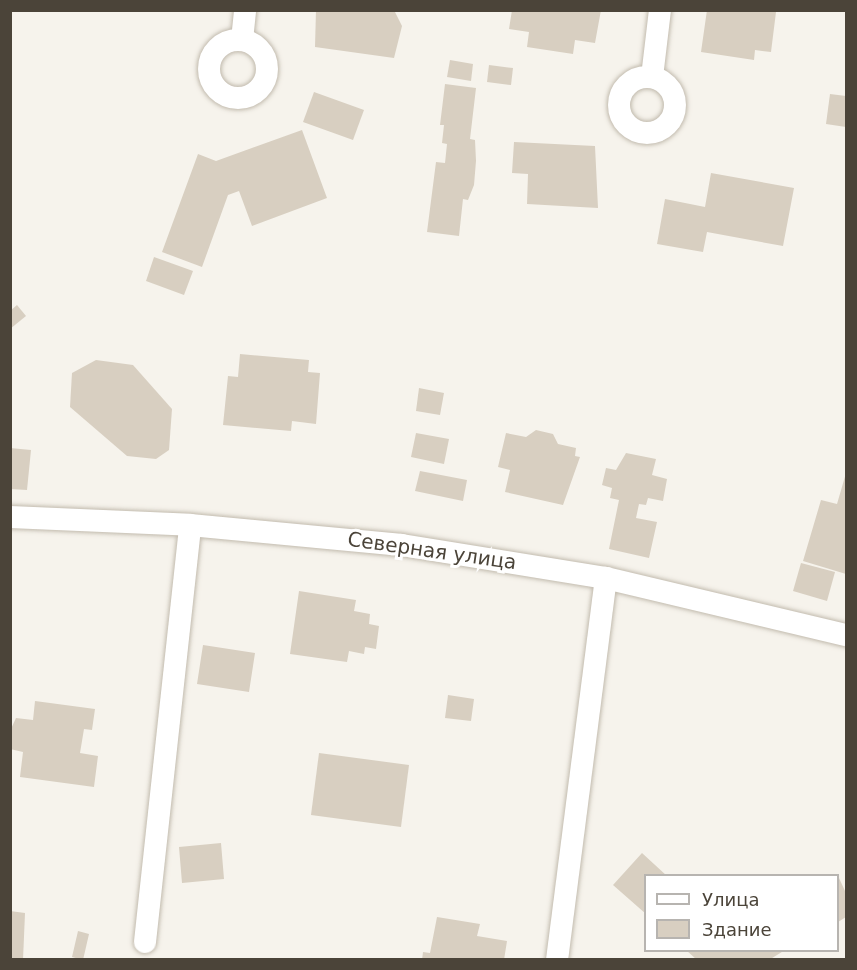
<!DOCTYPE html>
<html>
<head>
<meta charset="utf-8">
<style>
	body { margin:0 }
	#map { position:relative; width:857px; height:970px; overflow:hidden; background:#f6f3ec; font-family:"DejaVu Sans",sans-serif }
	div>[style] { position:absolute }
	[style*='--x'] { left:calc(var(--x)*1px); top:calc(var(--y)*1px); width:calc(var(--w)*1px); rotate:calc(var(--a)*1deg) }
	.building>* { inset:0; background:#d8cfc1 }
	.roads { filter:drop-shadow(0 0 2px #c2bbae) drop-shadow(0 0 2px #c2bbae) }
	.street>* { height:22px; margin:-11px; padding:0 11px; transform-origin:11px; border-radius:11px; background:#fff }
	.street>.ring { margin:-11px; padding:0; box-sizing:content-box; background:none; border:22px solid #fff; border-radius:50% }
	span { translate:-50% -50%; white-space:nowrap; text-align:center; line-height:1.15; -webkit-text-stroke:6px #fff; paint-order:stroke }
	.street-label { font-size:20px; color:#4b4439 }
	.frame { position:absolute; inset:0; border:12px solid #4b4439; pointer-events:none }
	.legend { position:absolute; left:644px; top:874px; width:195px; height:78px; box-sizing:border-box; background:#fff; border:2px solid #b7b4b0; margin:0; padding:8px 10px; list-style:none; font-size:18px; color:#4b4439 }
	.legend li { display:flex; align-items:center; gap:12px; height:30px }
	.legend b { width:30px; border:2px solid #b7b4b0 }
</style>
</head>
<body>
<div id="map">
	<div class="building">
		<i style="clip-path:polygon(316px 10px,394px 10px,402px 26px,394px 58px,315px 47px)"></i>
		<i style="clip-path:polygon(512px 10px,601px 10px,595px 43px,575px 40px,573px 54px,527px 47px,529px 32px,509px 29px)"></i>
		<i style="clip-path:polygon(707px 10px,776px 12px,771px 52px,755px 50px,754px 60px,701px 52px)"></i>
		<i style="clip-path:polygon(450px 60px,473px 64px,471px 81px,447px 77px)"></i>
		<i style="clip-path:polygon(489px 65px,513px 68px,511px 85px,487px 82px)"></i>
		<i style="clip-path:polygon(445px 84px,476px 88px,470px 139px,475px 140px,476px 161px,474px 185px,468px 200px,463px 199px,459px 236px,427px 232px,436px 162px,445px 163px,447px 144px,442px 143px,444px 125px,440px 125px)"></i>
		<i style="clip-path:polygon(314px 92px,364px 110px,353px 140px,303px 122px)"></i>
		<i style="clip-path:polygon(830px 94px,846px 96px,846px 127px,826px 124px)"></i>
		<i style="clip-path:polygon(302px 130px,327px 198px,252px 226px,239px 191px,228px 195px,202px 267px,162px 252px,198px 154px,216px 161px)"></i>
		<i style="clip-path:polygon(514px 142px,595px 146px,598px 208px,527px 204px,528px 174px,512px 173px)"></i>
		<i style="clip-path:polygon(711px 173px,794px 188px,783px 246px,707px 232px,703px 252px,657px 244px,665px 199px,705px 207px)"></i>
		<i style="clip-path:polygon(154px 257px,193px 271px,184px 295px,146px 281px)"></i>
		<i style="clip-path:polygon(17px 305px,26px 316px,10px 329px,10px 311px)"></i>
		<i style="clip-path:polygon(240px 354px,309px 360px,308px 372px,320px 373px,316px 424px,292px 421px,291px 431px,223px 425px,228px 376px,238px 377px)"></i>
		<i style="clip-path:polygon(96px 360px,133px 365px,172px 409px,169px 450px,156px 459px,127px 456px,70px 407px,72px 373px)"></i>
		<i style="clip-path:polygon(419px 388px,444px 393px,440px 415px,416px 411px)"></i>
		<i style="clip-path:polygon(536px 430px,553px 434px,558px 444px,576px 448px,575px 456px,580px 457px,563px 505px,505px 492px,510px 470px,498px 467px,506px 433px,526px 437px)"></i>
		<i style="clip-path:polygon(416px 433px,449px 439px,444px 464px,411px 457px)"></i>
		<i style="clip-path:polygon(10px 448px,31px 450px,27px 490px,10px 489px)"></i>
		<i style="clip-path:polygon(626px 453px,656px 459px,652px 475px,667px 479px,663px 501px,648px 498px,646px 505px,639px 504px,636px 518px,657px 522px,649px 558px,609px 549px,619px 500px,610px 498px,612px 488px,602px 485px,606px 468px,616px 470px)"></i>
		<i style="clip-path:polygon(420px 471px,467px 480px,463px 501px,415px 491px)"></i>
		<i style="clip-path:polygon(846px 473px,846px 574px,803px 561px,821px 500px,837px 504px)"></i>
		<i style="clip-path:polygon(801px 563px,835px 572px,827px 601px,793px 591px)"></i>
		<i style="clip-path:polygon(299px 591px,356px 600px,354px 611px,370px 614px,369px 624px,379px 626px,376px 649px,365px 647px,364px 654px,349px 651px,347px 662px,290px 654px)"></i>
		<i style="clip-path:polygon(203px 645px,255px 653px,249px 692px,197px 684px)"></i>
		<i style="clip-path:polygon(448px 695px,474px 699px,471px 721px,445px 718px)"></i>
		<i style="clip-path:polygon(35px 701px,95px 709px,92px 730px,84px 729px,80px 753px,98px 756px,94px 787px,20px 777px,23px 752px,10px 749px,10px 731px,16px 718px,33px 720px)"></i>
		<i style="clip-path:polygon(319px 753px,409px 765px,401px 827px,311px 815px)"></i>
		<i style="clip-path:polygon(221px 843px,224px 879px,182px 883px,179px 847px)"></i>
		<i style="clip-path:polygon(642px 853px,667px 876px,646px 876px,646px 914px,613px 885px)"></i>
		<i style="clip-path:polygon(838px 876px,846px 893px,846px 917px,838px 922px)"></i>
		<i style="clip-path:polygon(10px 911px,25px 913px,23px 960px,10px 960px)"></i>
		<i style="clip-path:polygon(437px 917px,480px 924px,477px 936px,507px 941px,504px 960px,422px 960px,423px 952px,430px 953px)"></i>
		<i style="clip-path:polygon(78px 931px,89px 934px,83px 960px,72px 957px)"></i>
		<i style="clip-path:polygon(686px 950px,785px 950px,769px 960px,697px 960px)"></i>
	</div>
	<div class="roads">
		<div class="street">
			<i class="ring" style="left:209px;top:40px;width:36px;height:36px"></i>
			<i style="--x:242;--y:40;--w:30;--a:-84"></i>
			<i style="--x:652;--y:77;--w:67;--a:-83.2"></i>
			<i class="ring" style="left:619px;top:77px;width:34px;height:34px"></i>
			<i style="--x:10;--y:517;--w:180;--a:2.5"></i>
			<i style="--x:190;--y:525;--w:213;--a:5.4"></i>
			<i style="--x:402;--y:545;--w:207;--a:9.2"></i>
			<i style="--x:606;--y:578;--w:247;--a:13.4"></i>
			<i style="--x:145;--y:942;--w:419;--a:-83.8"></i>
			<i style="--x:557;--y:960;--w:385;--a:-82.7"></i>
		</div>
	</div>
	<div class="street-label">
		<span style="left:432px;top:551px;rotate:8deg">Северная улица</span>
	</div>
	<div class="frame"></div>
	<ul class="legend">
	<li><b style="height:8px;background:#fff"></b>Улица</li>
	<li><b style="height:16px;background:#d8cfc1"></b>Здание</li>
	</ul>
</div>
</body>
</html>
